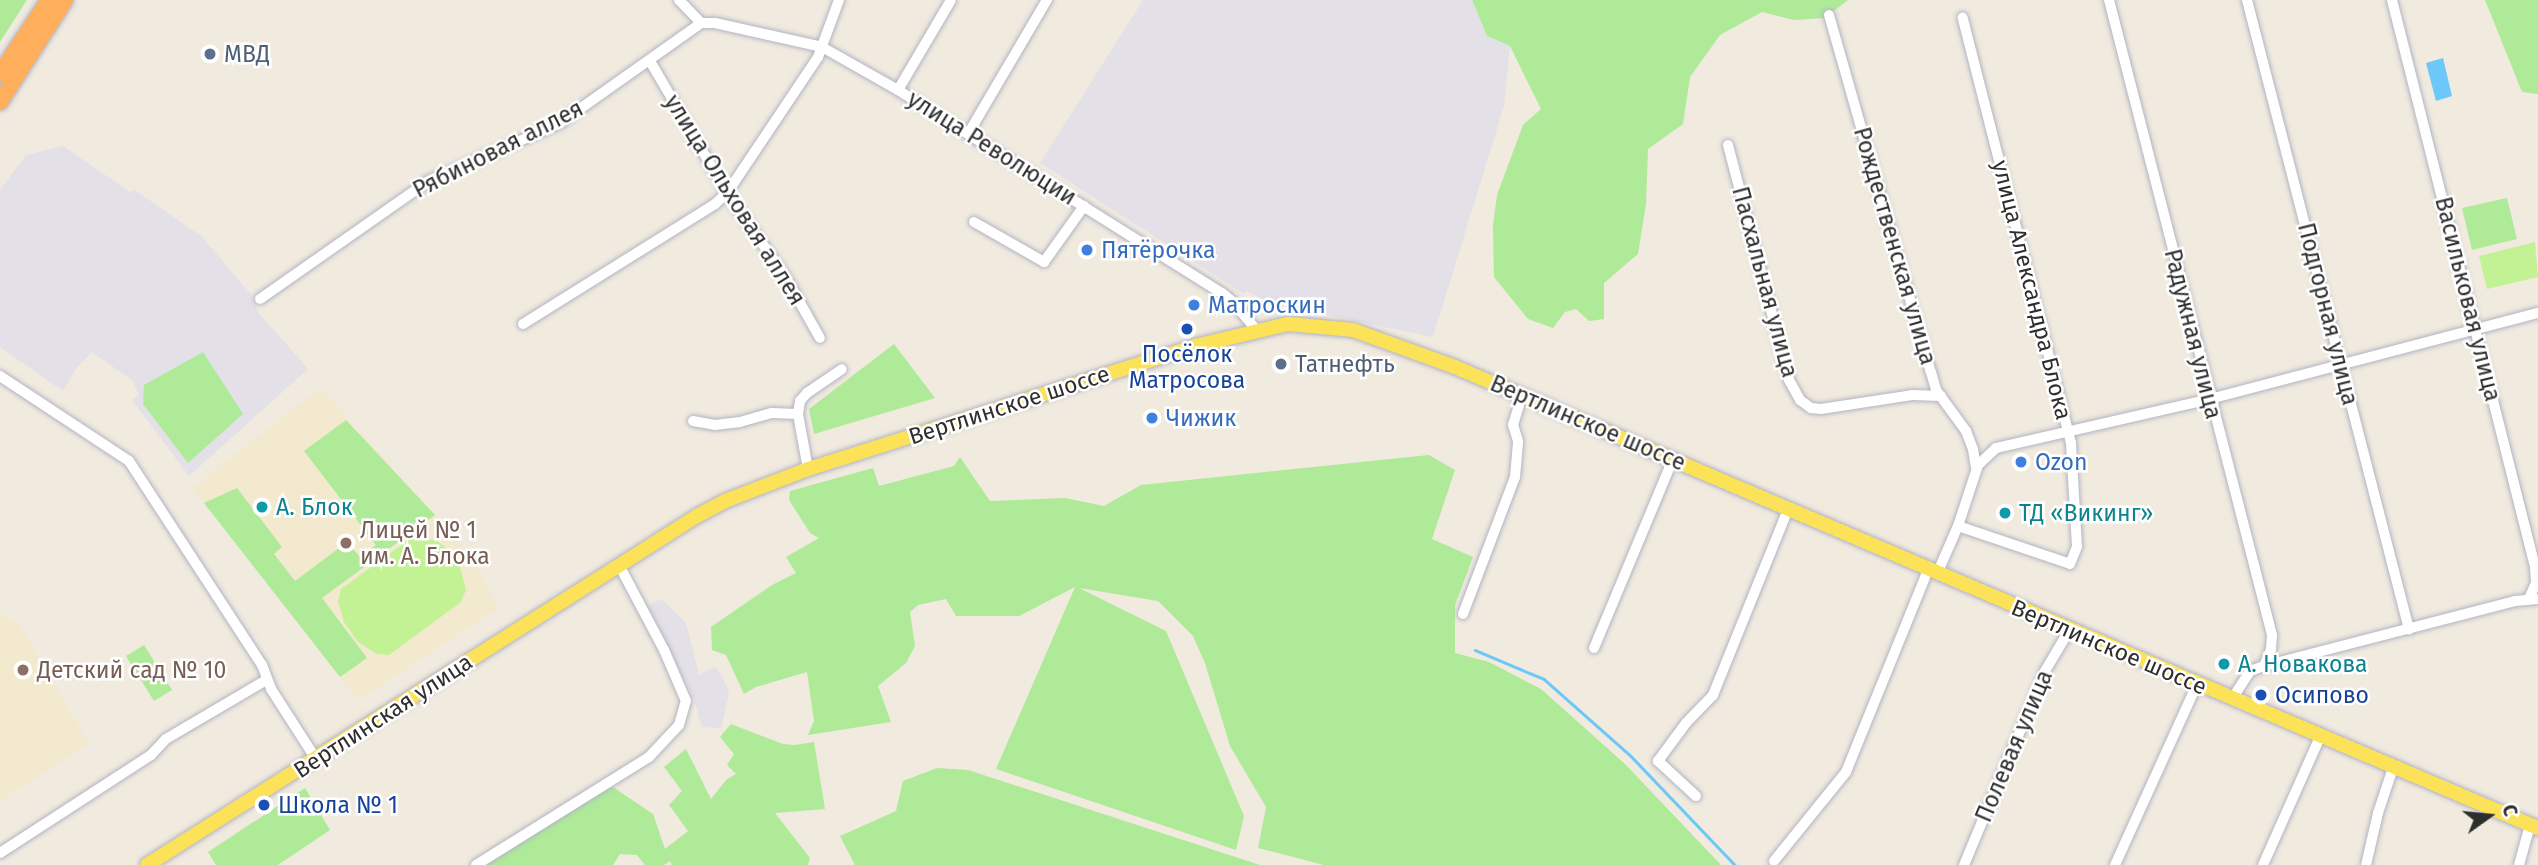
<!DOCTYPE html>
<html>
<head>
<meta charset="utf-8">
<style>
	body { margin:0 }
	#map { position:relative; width:2538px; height:865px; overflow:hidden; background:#f0eadf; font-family:"Fira Sans",sans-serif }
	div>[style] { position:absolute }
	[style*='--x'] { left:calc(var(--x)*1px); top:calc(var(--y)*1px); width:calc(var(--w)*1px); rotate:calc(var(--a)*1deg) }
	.industrial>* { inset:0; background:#e3e0e8 }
	.education>* { inset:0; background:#f2e9ce }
	.green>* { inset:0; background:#aeea98 }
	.pitch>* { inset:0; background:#c2f293 }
	.water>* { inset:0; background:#6bc8f9 }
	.stream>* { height:2.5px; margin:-1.25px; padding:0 1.25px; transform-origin:1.25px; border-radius:1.25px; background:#6bc8f9 }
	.roads { filter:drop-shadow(0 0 2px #b3b4c2) drop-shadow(0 0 2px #b3b4c2) }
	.minor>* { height:10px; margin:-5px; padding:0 5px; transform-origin:5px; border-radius:5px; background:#fff }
	.major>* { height:14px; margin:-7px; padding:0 7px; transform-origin:7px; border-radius:7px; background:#fce258 }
	.highway>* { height:16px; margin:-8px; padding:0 8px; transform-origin:8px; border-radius:8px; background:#ffaf5b }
	.dots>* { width:19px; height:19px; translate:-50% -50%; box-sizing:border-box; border:4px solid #fff; border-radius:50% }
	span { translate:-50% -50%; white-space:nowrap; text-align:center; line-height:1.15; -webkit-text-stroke:5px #fff; paint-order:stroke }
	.service-label { font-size:23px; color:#4e5e75 }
	.left { translate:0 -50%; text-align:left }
	.street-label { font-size:23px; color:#2e2e2e }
	.shop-label { font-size:23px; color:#366cbe }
	.transit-label { font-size:23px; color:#164399 }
	.culture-label { font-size:23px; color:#0d838f }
	.education-label { font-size:23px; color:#785e54 }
	.north { position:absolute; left:2454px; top:781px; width:70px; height:70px; -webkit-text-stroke:5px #fff; paint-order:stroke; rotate:75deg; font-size:19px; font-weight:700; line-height:28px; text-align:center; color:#2e2e2e }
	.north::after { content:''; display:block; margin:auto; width:24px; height:32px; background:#2e2e2e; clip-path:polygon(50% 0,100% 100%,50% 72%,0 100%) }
</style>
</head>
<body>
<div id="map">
	<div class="industrial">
		<i style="clip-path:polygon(1143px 0,1472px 0,1487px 36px,1510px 46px,1504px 106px,1433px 337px,1327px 315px,1298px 314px,1296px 303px,1263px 299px,1246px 291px,1244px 294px,1040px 163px)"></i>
		<i style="clip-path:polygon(63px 146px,130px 192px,135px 190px,202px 237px,255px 299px,257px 311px,308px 369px,189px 476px,132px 400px,139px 395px,133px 381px,92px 352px,77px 367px,63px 391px,0 347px,0 190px,26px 155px)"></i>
		<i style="clip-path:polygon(662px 599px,686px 623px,699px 675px,715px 667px,722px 676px,729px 693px,721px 728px,702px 727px,694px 699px,648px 605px)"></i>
	</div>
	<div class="education">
		<i style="clip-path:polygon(320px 388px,435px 515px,478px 570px,499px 608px,358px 700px,192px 488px)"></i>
		<i style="clip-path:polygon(0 612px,20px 626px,89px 744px,0 801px)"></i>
	</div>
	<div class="green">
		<i style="clip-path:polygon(0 0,27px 0,0 42px)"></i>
		<i style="clip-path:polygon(1472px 0,1848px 0,1825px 18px,1794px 20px,1762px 12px,1720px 35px,1690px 77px,1683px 124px,1648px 149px,1646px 204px,1638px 254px,1604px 283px,1604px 319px,1589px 321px,1576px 309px,1565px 312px,1553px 328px,1528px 319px,1494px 277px,1493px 226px,1497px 195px,1523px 125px,1541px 109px,1510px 46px,1487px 36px)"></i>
		<i style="clip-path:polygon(2485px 0,2538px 0,2538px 94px,2522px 92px)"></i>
		<i style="clip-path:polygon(2507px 198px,2517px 239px,2472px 250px,2462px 208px)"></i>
		<i style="clip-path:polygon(894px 344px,935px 398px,814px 434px,809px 409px)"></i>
		<i style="clip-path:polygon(203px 352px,243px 414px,188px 463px,143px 404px,144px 385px)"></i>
		<i style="clip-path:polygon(346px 420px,435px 515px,322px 598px,367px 658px,340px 677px,204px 503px,237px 488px,282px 547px,274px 554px,295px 581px,347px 542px,360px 557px,376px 545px,304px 451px)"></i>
		<i style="clip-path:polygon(1429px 455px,1455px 470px,1432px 539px,1473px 557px,1455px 605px,1455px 653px,1489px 662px,1541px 689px,1625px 764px,1721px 865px,1324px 865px,1258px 848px,1266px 807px,1230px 746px,1205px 663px,1193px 636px,1158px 601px,1079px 588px,1166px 631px,1244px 816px,1236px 850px,996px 769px,1075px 587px,1019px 616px,956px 616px,946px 599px,918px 605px,910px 612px,915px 646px,906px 663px,878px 686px,891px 722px,808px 735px,814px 721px,807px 672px,756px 687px,744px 694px,726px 655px,712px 650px,711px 627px,772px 585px,796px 573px,786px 557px,819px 538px,810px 533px,789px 500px,790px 491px,873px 468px,879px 486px,954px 466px,960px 457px,990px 501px,1065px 498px,1104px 506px,1141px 485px)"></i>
		<i style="clip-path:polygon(144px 645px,172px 690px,154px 701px,126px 656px)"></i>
		<i style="clip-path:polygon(731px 724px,783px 744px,795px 745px,814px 742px,825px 809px,775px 813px,810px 858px,808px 865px,672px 865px,670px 861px,664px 865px,645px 865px,637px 855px,620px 854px,613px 865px,487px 865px,567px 811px,613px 787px,653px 814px,665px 849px,688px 831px,669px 805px,682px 791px,664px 767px,686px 749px,711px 799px,727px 779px,736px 774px,727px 765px,734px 754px,720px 737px)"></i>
		<i style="clip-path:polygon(937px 768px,968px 770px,1260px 865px,855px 865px,840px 836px,896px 811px,903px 781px)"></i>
		<i style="clip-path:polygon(305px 788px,330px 830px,278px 865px,216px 865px,208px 852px)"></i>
	</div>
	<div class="pitch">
		<i style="clip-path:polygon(2535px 242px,2538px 277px,2487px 289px,2479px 256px)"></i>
		<i style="clip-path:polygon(414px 536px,437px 541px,446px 548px,460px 567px,466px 590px,461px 602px,389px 655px,377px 654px,358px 642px,344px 622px,338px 601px,341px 589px)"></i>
	</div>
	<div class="water">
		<i style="clip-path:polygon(2443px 58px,2452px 96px,2436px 101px,2426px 63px)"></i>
	</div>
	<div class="stream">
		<i style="--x:1475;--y:650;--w:75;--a:22.8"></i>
		<i style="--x:1544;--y:679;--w:116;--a:41.5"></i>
		<i style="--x:1631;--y:756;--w:151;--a:46.3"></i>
	</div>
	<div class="roads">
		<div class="minor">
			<i style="--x:679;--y:0;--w:32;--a:46"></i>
			<i style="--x:2109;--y:0;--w:656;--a:75.6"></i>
			<i style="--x:2272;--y:635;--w:14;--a:94"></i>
			<i style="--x:2271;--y:649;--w:18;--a:112"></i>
			<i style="--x:2247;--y:0;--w:650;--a:75.56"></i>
			<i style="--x:2392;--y:0;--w:585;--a:75.84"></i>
			<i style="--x:2535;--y:567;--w:16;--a:86"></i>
			<i style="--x:2536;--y:583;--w:17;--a:114"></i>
			<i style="--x:1829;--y:15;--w:371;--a:74.1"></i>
			<i style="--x:1931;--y:372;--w:19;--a:74"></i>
			<i style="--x:1936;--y:390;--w:51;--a:53.8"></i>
			<i style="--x:1966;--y:431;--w:19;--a:69"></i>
			<i style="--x:1973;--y:449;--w:20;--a:81"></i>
			<i style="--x:701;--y:23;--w:14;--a:0"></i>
			<i style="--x:715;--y:23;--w:110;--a:12.6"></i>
			<i style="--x:822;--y:47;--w:87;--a:29.5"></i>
			<i style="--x:898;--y:90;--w:382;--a:32.1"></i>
			<i style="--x:1222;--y:293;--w:14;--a:39"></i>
			<i style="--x:1233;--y:302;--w:35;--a:50"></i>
			<i style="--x:650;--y:61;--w:153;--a:59.7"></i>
			<i style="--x:727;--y:193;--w:101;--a:55.1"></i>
			<i style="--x:785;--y:276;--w:71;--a:60.6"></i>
			<i style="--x:898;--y:90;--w:104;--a:-59.5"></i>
			<i style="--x:968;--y:134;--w:156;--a:-59.5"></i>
			<i style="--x:1728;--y:145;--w:243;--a:75.4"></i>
			<i style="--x:1789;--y:380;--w:23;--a:61"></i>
			<i style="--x:1800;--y:400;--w:14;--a:36"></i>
			<i style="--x:1811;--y:408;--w:10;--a:6"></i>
			<i style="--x:1821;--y:409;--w:92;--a:-8.7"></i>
			<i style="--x:1912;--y:395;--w:29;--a:2"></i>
			<i style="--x:974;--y:222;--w:81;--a:29.7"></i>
			<i style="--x:1044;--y:262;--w:69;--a:-54.5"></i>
			<i style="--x:260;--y:299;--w:204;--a:-35"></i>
			<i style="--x:427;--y:182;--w:145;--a:-23.9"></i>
			<i style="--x:560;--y:123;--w:173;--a:-35.3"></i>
			<i style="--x:523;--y:324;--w:226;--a:-32"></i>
			<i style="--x:715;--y:204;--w:16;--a:-43"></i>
			<i style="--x:727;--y:193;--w:164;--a:-56.2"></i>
			<i style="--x:818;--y:57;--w:61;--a:-69.8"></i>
			<i style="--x:0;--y:376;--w:154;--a:33.4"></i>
			<i style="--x:129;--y:461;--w:244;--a:56.9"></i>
			<i style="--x:262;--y:665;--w:26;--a:69"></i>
			<i style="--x:271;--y:689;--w:83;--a:57.3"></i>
			<i style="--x:798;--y:414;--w:56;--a:79.7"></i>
			<i style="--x:693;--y:421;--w:22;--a:10"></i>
			<i style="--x:715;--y:425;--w:25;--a:-7"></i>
			<i style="--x:740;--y:422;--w:33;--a:-16"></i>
			<i style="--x:772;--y:413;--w:26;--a:2"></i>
			<i style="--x:798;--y:414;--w:13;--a:-81"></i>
			<i style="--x:800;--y:401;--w:11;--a:-49"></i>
			<i style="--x:807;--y:393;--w:42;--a:-34.4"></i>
			<i style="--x:1958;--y:526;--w:118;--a:18.7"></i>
			<i style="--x:2070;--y:564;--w:18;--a:-68"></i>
			<i style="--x:2077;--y:547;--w:104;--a:-93.3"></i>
			<i style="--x:2071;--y:443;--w:439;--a:-104.3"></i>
			<i style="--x:1937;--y:574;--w:52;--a:-66.4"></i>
			<i style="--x:1958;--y:526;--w:64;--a:-71.8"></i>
			<i style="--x:1978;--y:465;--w:25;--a:-43"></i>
			<i style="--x:1996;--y:448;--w:220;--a:-12.9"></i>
			<i style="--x:2210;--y:399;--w:339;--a:-14.7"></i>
			<i style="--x:1463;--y:614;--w:147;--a:-69.2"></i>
			<i style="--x:1515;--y:477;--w:36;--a:-85"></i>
			<i style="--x:1518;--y:441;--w:17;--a:-107"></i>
			<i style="--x:1513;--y:425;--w:30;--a:-73"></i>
			<i style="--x:1594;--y:648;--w:205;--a:-67.3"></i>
			<i style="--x:2232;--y:699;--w:33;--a:-57"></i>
			<i style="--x:2250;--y:671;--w:15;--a:-20"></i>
			<i style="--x:2264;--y:666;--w:259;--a:-14.5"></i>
			<i style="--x:2515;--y:601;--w:23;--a:-5"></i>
			<i style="--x:1696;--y:796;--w:52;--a:-137.4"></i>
			<i style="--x:1658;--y:761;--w:47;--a:-53.6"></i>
			<i style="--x:1686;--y:723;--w:39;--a:-46"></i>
			<i style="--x:1713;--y:695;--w:201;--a:-68"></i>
			<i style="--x:0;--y:853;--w:180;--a:-33"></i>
			<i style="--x:151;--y:755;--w:22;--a:-47"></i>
			<i style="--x:166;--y:739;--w:116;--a:-30.5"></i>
			<i style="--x:1774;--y:861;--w:114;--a:-51"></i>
			<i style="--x:1846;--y:772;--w:218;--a:-67.9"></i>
			<i style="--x:476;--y:865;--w:204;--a:-32"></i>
			<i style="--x:649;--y:757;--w:44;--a:-46.8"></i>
			<i style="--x:679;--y:725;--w:25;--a:-74"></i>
			<i style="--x:686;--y:701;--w:56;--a:-113.3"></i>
			<i style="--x:664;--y:650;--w:96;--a:-117.9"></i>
			<i style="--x:1964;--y:865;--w:210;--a:-67.3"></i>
			<i style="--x:2045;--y:671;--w:49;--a:-59.2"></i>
			<i style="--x:2115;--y:865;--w:199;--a:-65.6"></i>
			<i style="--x:2263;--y:865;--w:140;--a:-66"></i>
			<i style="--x:2366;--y:865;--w:53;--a:-77"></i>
			<i style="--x:2378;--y:813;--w:47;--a:-71.6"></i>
			<i style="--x:2519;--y:865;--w:41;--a:-74.6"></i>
		</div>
		<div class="major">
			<i style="--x:147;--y:865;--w:651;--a:-32.4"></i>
			<i style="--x:697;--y:516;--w:32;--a:-28"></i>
			<i style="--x:725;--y:501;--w:89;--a:-21.1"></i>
			<i style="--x:808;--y:469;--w:406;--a:-17.6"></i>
			<i style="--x:1195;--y:346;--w:96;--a:-13.3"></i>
			<i style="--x:1288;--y:324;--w:65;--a:5.3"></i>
			<i style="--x:1353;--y:330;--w:109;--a:19.9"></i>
			<i style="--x:1455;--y:367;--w:1177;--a:23.06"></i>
		</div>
		<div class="highway">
			<i style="--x:0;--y:74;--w:89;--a:-56.5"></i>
			<i style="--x:0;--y:102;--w:121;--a:-57.5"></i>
		</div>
	</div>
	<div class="dots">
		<i style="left:210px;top:54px;background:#5c6f8a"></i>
		<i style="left:1087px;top:250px;background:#3f7fe0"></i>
		<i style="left:1194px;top:305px;background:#3f7fe0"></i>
		<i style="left:1187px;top:329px;background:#1a4fb4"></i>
		<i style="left:1281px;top:364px;background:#5c6f8a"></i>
		<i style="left:1152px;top:418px;background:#3f7fe0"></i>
		<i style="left:2021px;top:462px;background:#3f7fe0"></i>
		<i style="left:262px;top:507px;background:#0f9aa8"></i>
		<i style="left:2005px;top:513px;background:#0f9aa8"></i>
		<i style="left:346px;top:543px;background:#8d6e63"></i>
		<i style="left:2224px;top:664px;background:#0f9aa8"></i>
		<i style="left:23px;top:670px;background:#8d6e63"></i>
		<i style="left:2261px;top:695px;background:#1a4fb4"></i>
		<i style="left:264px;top:805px;background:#1a4fb4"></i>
	</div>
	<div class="service-label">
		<span class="left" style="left:224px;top:54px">МВД</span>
		<span class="left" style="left:1295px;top:364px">Татнефть</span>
	</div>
	<div class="street-label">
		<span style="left:992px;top:148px;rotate:32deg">улица Революции</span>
		<span style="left:498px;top:149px;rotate:-27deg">Рябиновая аллея</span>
		<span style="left:735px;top:200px;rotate:58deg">улица Ольховая аллея</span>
		<span style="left:1895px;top:246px;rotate:74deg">Рождественская улица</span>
		<span style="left:1765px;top:282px;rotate:75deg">Пасхальная улица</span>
		<span style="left:2032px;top:290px;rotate:76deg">улица Александра Блока</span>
		<span style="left:2468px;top:299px;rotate:76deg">Васильковая улица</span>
		<span style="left:2328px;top:314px;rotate:76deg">Подгорная улица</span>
		<span style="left:2193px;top:334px;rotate:76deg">Радужная улица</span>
		<span style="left:1009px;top:405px;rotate:-18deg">Вертлинское шоссе</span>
		<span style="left:1588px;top:423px;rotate:23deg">Вертлинское шоссе</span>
		<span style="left:2109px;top:647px;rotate:23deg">Вертлинское шоссе</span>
		<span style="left:383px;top:716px;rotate:-33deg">Вертлинская улица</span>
		<span style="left:2014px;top:746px;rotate:-67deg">Полевая улица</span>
	</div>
	<div class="shop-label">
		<span class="left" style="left:1101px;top:250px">Пятёрочка</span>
		<span class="left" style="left:1208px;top:305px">Матроскин</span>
		<span class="left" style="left:1166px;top:418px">Чижик</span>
		<span class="left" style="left:2035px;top:462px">Ozon</span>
	</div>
	<div class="transit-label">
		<span style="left:1187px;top:367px">Посёлок<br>Матросова</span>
		<span class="left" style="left:2275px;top:695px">Осипово</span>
		<span class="left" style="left:278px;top:805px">Школа № 1</span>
	</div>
	<div class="culture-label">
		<span class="left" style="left:276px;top:507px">А. Блок</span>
		<span class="left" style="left:2019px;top:513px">ТД «Викинг»</span>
		<span class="left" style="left:2238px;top:664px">А. Новакова</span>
	</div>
	<div class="education-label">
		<span class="left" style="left:360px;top:543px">Лицей № 1<br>им. А. Блока</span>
		<span class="left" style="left:37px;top:670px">Детский сад № 10</span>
	</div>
	<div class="north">С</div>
</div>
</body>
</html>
